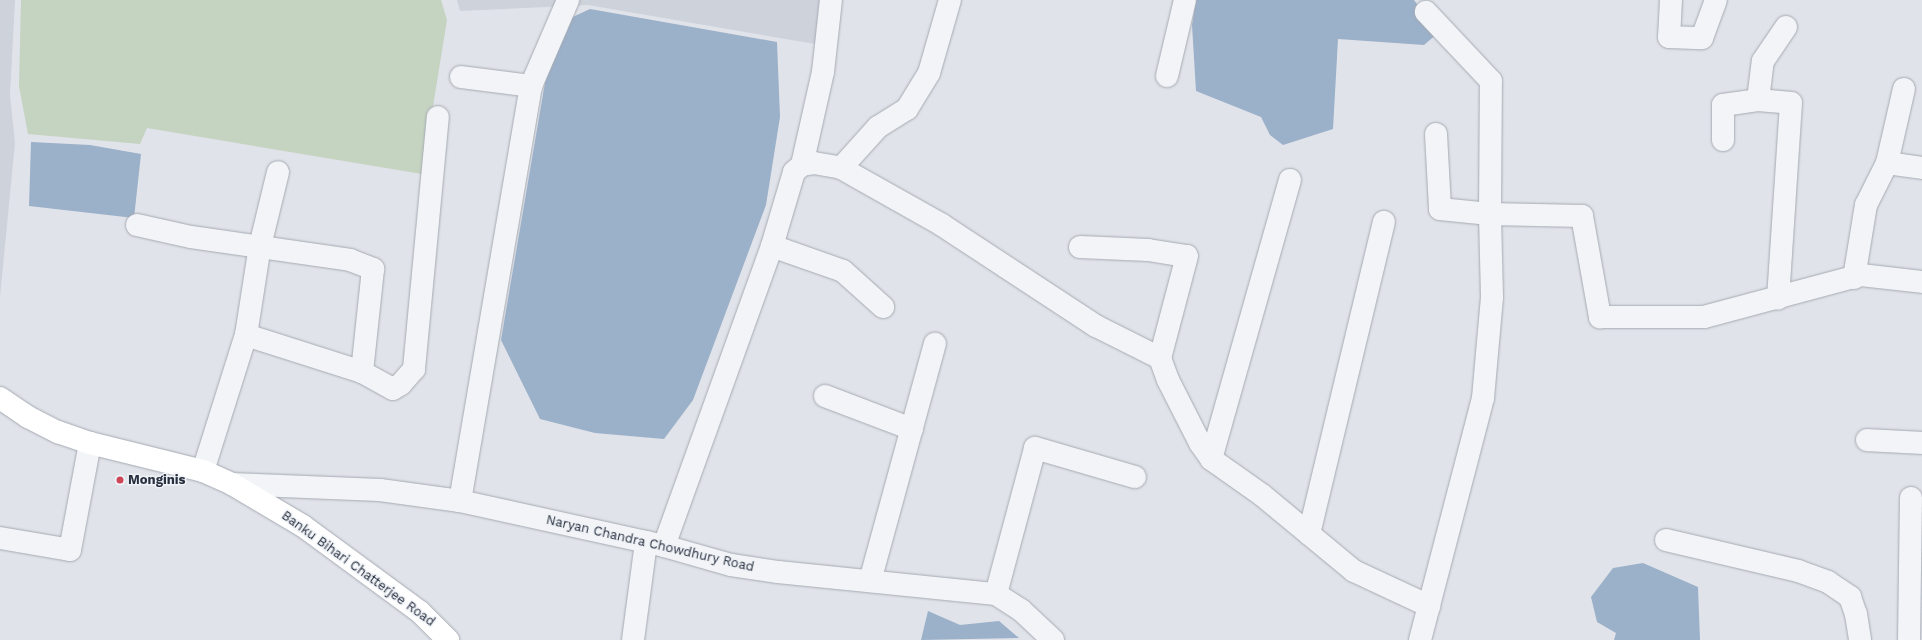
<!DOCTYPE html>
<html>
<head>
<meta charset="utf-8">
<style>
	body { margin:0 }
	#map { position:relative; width:1922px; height:640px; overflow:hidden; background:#e0e3e9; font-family:"Work Sans",sans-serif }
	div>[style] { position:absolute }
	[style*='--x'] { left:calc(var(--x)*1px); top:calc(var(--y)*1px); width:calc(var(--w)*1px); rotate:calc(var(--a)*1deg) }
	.built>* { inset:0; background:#ced2db }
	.green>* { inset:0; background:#c5d3c1 }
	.water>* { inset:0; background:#9bb0c9 }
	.roads { filter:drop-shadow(0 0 1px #a5aab3) drop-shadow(0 0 1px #a5aab3) }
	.minor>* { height:22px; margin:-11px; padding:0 11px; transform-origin:11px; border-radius:11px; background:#f3f4f7 }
	.secondary>* { height:22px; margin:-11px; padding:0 11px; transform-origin:11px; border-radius:11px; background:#fff }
	.dots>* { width:11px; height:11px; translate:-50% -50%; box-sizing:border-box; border:2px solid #eff2f6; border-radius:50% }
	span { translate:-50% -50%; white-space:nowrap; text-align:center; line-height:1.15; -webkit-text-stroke:3px #eff2f6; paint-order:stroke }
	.poi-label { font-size:13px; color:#283040; font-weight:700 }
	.left { translate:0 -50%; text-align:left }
	.street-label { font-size:13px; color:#283040 }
</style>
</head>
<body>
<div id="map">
	<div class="built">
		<i style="clip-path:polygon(0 0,15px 0,10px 95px,15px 143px,0 297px)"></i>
		<i style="clip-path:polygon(457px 0,819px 0,815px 44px,588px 5px,460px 11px)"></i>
	</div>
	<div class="green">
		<i style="clip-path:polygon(21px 0,441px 0,447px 20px,422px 174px,147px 128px,140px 144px,28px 134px,19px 86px)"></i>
	</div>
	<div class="water">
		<i style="clip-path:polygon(1196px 0,1414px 0,1438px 33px,1424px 45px,1338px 39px,1333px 129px,1283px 145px,1270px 135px,1261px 117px,1196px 91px,1192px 25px)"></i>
		<i style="clip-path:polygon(590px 9px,777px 42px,780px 117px,766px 205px,693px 400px,664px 439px,595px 433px,540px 419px,501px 340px,547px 71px,551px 27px)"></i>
		<i style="clip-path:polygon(31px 142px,90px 145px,141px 154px,134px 218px,29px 206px)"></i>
		<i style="clip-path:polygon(1643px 563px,1698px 587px,1700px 640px,1614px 640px,1616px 633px,1597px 622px,1591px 597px,1613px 568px)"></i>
		<i style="clip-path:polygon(928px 611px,960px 625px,999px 621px,1019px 638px,921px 640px)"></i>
	</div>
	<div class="roads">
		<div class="minor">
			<i style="--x:1671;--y:0;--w:37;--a:93"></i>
			<i style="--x:1669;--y:37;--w:33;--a:2"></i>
			<i style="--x:1702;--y:38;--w:40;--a:-69.8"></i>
			<i style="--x:1167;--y:76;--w:78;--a:-76.7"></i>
			<i style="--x:461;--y:77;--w:71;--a:7.3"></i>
			<i style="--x:1758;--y:100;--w:39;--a:-83"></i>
			<i style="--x:1763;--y:61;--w:41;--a:-55.9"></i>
			<i style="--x:1436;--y:134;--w:75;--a:86.9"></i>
			<i style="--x:1440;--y:209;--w:50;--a:5.7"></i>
			<i style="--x:1490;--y:214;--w:92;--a:1.2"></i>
			<i style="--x:1582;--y:216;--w:103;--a:79.9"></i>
			<i style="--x:1600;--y:317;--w:104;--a:0"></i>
			<i style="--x:1704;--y:317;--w:163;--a:-15"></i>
			<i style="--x:1861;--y:275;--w:61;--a:6.5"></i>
			<i style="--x:1723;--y:140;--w:35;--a:-90"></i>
			<i style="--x:1723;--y:105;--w:35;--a:-8"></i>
			<i style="--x:1758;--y:100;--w:33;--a:5"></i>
			<i style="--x:1791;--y:103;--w:196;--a:93.8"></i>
			<i style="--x:1887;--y:163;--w:35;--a:8"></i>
			<i style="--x:802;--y:165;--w:12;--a:-9"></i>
			<i style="--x:814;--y:163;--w:27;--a:10"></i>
			<i style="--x:841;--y:168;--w:116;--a:29.4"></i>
			<i style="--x:942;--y:225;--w:184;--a:33.3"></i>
			<i style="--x:1096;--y:326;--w:72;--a:26.6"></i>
			<i style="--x:841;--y:168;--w:55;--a:-47.9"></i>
			<i style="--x:878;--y:127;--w:34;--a:-32"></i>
			<i style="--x:907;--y:109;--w:42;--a:-58.6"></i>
			<i style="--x:929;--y:73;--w:76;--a:-74"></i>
			<i style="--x:137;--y:225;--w:55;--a:12.5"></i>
			<i style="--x:191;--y:237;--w:161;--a:8.2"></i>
			<i style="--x:350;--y:260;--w:25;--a:21"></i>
			<i style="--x:373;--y:269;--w:104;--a:96.1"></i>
			<i style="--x:772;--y:246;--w:75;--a:19.4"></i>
			<i style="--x:843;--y:271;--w:54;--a:42"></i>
			<i style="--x:1080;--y:247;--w:68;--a:2.5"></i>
			<i style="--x:1148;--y:250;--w:39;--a:9"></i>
			<i style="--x:1187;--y:256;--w:106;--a:104.8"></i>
			<i style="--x:1160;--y:358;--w:23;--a:70"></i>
			<i style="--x:1168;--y:380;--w:71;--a:63.1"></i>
			<i style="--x:1200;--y:443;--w:19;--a:55"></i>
			<i style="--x:1211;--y:459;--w:62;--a:35.2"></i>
			<i style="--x:1262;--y:495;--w:119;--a:39.6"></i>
			<i style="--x:1354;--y:571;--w:83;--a:25"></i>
			<i style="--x:1854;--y:278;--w:74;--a:-80.7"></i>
			<i style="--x:1866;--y:205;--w:47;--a:-63.4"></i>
			<i style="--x:1887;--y:163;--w:76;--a:-77.1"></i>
			<i style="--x:246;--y:335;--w:122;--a:17.7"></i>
			<i style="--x:362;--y:372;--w:35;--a:29"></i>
			<i style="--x:393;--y:389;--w:9;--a:-32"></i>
			<i style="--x:401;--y:384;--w:20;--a:-49"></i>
			<i style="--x:414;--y:369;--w:253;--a:-84.6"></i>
			<i style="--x:825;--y:396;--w:93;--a:20.8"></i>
			<i style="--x:1867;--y:440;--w:55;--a:3.1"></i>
			<i style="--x:1211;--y:459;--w:290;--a:-74.2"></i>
			<i style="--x:203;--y:471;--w:143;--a:-72.5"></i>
			<i style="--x:246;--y:335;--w:90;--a:-81.1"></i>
			<i style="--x:260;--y:246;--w:76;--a:-76.3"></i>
			<i style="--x:232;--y:484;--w:148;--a:2.3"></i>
			<i style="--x:380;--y:490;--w:81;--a:7.8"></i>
			<i style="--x:460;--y:501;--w:209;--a:12.4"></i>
			<i style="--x:664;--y:546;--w:70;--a:15.8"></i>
			<i style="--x:731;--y:565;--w:48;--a:8.5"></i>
			<i style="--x:778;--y:572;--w:219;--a:5.8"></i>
			<i style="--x:996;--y:594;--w:30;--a:33"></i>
			<i style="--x:1021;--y:610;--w:44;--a:43.2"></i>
			<i style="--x:460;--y:501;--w:421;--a:-80.3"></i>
			<i style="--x:531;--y:86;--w:94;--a:-66.7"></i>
			<i style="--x:1309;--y:534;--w:321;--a:-76.5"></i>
			<i style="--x:0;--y:538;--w:71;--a:9.7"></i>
			<i style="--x:70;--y:550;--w:109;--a:-79.4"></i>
			<i style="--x:1666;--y:540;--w:136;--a:13.2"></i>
			<i style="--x:1798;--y:571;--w:32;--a:20"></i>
			<i style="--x:1828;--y:582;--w:27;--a:34"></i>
			<i style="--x:1850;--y:597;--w:18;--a:71"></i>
			<i style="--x:1856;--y:614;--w:26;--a:81"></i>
			<i style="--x:664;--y:546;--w:319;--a:-70.2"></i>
			<i style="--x:772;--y:246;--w:77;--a:-73.4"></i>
			<i style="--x:794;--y:172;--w:11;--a:-41"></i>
			<i style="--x:802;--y:165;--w:95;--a:-77.3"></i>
			<i style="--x:823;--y:72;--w:72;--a:-83.7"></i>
			<i style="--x:870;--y:581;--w:246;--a:-74.7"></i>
			<i style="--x:996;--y:594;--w:151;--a:-75"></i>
			<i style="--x:1035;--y:448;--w:104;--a:16.2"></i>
			<i style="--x:633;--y:640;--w:99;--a:-82.4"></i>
			<i style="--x:1420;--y:640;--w:250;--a:-75.4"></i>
			<i style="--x:1483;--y:398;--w:101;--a:-84.9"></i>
			<i style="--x:1492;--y:297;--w:83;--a:-91.4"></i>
			<i style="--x:1490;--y:214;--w:133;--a:-89.6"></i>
			<i style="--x:1491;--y:81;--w:95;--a:-133.3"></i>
			<i style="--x:1909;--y:640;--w:142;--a:-89.2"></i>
		</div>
		<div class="secondary">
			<i style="--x:0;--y:398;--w:34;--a:34"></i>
			<i style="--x:28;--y:417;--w:34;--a:27"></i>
			<i style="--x:58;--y:432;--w:34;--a:19"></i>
			<i style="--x:90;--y:443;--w:116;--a:13.9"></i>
			<i style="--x:203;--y:471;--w:32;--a:24"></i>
			<i style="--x:232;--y:484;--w:82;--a:30.6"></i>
			<i style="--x:303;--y:526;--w:145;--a:36.3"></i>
			<i style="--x:420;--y:612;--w:40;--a:45"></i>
		</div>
	</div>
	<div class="dots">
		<i style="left:120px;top:480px;background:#ce4555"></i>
	</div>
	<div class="poi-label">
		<span class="left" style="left:128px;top:480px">Monginis</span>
	</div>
	<div class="street-label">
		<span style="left:650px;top:544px;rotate:13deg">Naryan Chandra Chowdhury Road</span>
		<span style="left:358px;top:569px;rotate:36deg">Banku Bihari Chatterjee Road</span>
	</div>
</div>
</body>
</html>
